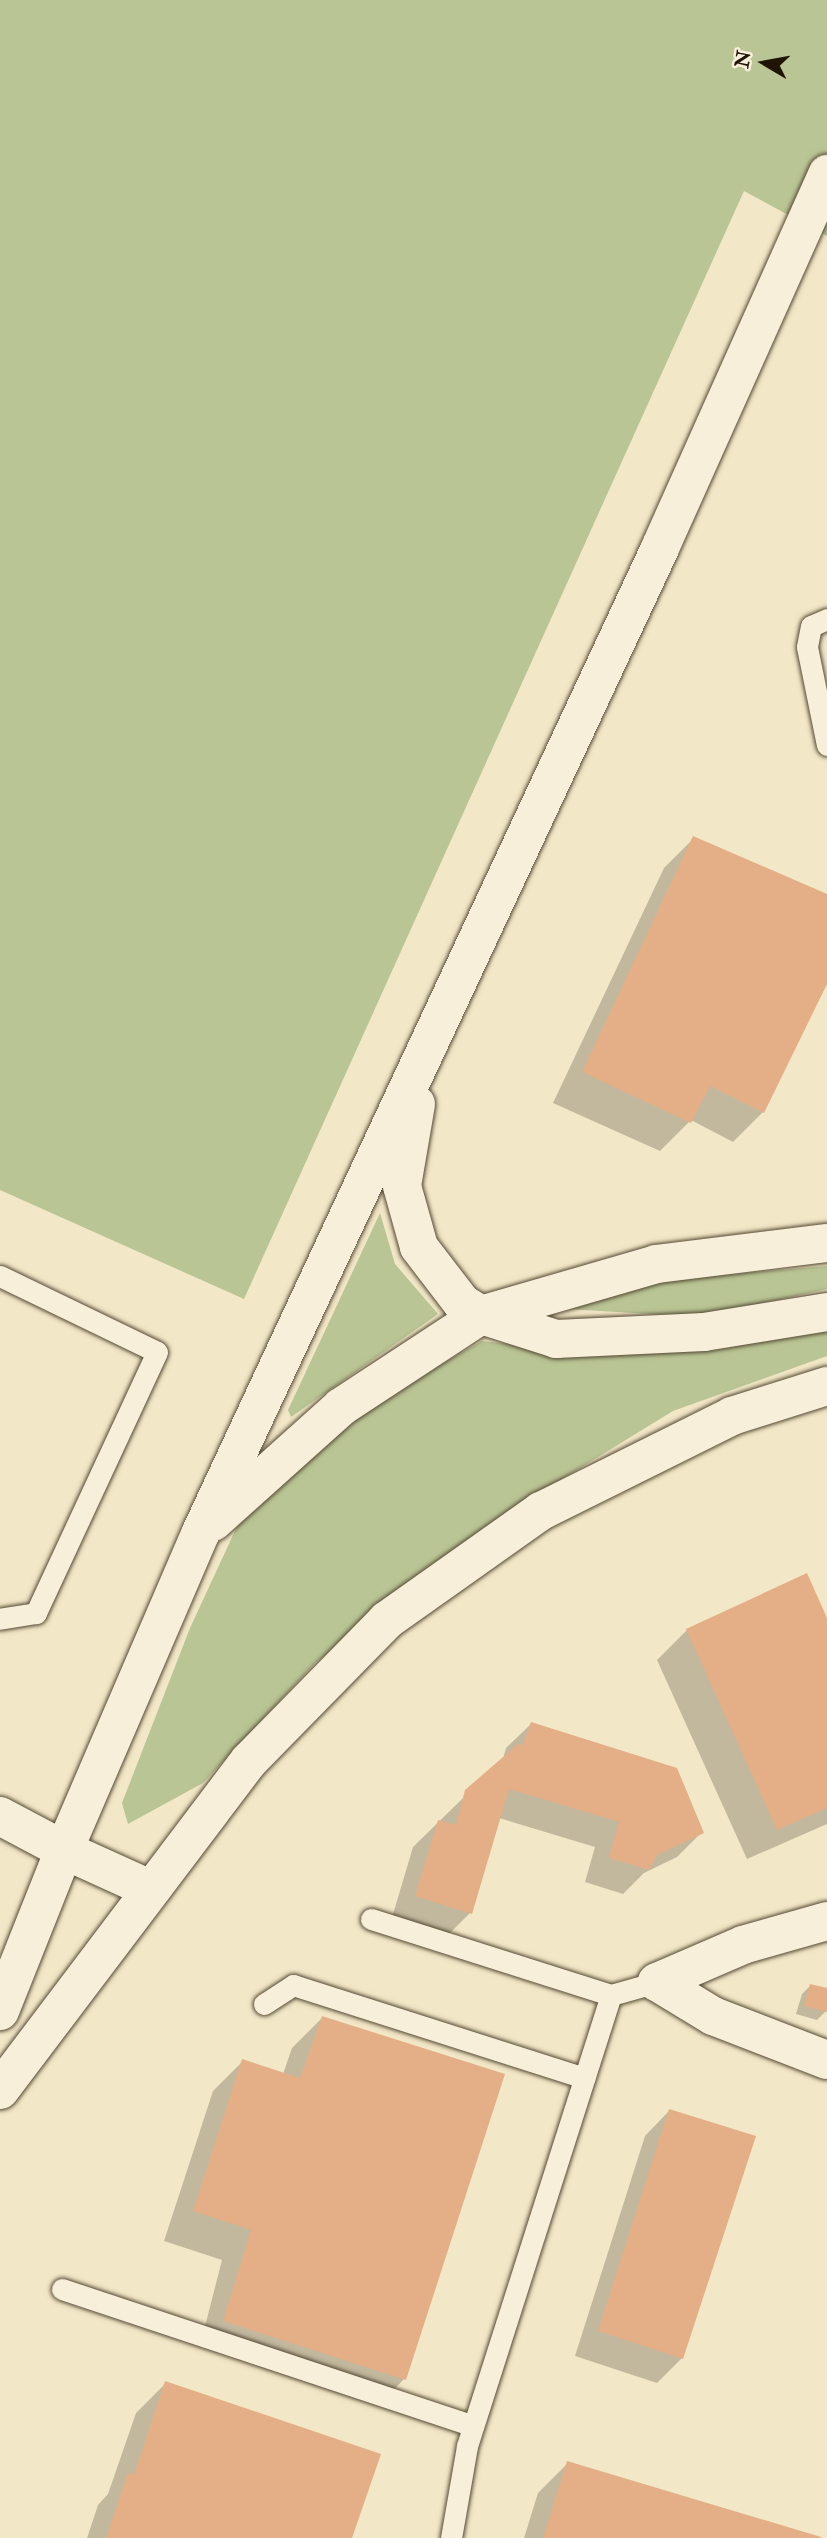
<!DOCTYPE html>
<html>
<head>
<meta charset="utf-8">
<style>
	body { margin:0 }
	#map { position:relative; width:827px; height:2538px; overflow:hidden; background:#f2e7c6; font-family:"IM FELL Double Pica",serif }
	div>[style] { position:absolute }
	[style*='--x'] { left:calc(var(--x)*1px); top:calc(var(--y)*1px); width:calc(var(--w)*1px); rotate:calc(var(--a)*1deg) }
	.green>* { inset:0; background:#bac595 }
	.shadow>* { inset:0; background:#0003 }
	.building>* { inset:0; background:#e4af86 }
	.roads { filter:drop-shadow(0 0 2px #544934) drop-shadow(0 0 2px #544934) }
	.service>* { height:21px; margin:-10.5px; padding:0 10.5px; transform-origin:10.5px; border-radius:10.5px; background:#f7efda }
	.minor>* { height:38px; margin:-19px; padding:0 19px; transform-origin:19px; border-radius:19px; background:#f7efda }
	.tertiary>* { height:38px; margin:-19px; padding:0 19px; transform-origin:19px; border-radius:19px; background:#f7efda }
	.secondary>* { height:38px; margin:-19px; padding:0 19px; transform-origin:19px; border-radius:19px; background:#f7efda }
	span { translate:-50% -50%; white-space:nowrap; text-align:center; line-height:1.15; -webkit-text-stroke:5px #f7efda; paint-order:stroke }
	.north { position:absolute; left:729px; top:28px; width:70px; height:70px; -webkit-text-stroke:5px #f7efda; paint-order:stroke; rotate:280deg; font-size:19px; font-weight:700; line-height:28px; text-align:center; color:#201404 }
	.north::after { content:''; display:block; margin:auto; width:24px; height:32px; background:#201404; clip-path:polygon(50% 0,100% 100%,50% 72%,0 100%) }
</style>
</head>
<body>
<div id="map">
	<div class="green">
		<i style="clip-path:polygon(0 0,827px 0,827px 236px,744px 191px,244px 1299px,0 1190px)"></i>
		<i style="clip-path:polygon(380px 1213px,395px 1264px,438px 1314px,291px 1417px,288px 1410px)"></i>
		<i style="clip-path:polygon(827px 1266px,827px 1289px,702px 1317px,550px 1308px,625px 1283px)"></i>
		<i style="clip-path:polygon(827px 1325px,827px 1356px,673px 1411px,502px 1516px,315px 1663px,203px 1783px,128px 1824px,122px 1803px,190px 1628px,240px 1520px,265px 1493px,390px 1393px,482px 1341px,517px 1345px)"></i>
	</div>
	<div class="shadow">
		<i style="clip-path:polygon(694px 838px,827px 896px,827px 980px,763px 1112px,733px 1142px,691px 1120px,660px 1151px,553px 1103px,664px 868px)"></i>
		<i style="clip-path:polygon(827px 1622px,827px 1824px,747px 1859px,657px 1660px,687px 1630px)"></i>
		<i style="clip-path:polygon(531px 1724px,702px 1832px,677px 1857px,644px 1873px,623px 1894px,585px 1882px,595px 1847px,499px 1818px,470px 1913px,445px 1938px,391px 1921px,413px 1847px,503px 1759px,506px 1748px)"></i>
		<i style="clip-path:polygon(810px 1986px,827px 1990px,826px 2011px,817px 2020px,796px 2014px,802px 1994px)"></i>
		<i style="clip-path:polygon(322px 2018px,404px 2379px,380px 2404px,200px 2346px,222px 2260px,164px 2241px,213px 2091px,243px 2061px,283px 2074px,292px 2048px)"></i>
		<i style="clip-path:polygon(669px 2111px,682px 2358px,657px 2383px,575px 2356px,645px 2136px)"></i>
		<i style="clip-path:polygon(166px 2383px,351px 2538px,87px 2538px,98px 2505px,108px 2494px,136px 2413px)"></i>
		<i style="clip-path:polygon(568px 2463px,817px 2538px,524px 2538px,538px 2493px)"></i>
	</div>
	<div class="building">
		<i style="clip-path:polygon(693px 836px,827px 894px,827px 984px,764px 1113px,710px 1086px,691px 1123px,582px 1072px)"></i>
		<i style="clip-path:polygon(807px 1573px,827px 1618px,827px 1808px,777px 1830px,686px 1629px)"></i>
		<i style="clip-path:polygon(531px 1722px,677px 1768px,704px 1833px,657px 1855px,649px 1870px,609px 1858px,619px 1822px,509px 1789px,472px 1914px,415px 1896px,438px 1820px,456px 1825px,465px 1790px,518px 1744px,523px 1745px)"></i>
		<i style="clip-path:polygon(810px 1984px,827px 1988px,827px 2012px,804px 2006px)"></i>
		<i style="clip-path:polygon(322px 2016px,505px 2074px,406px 2380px,223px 2321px,251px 2230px,193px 2211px,242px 2059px,300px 2078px)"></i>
		<i style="clip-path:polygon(669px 2109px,756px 2136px,683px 2359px,598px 2331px)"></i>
		<i style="clip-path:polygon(165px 2381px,381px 2454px,352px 2538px,106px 2538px,128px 2473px,134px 2475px)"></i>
		<i style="clip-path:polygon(567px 2461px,821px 2537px,821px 2538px,543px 2538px)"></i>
	</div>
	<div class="roads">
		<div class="service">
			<i style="--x:827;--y:619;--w:17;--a:156"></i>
			<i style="--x:811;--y:626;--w:21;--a:101"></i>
			<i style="--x:807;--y:647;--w:100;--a:78.5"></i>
			<i style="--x:0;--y:1276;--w:174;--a:25.8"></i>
			<i style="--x:157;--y:1352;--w:288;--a:114.9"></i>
			<i style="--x:36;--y:1613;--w:36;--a:171"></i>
			<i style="--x:371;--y:1919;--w:252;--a:17.6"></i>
			<i style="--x:264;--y:2004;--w:35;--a:-33"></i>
			<i style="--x:293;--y:1985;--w:306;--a:17.7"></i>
			<i style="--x:62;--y:2289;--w:433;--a:18.4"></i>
			<i style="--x:451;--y:2538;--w:93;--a:-80.1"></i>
			<i style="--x:467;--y:2446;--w:473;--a:-72.3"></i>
			<i style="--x:611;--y:1995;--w:48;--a:-15.8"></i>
		</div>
		<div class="minor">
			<i style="--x:0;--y:1816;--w:72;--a:28"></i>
			<i style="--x:827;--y:1921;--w:87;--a:164.1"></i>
			<i style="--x:743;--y:1945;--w:94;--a:156.7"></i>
			<i style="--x:657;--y:1982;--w:66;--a:31.3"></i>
			<i style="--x:713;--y:2016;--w:122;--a:21.1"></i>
		</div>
		<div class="tertiary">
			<i style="--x:64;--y:1850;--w:94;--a:24.4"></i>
		</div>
		<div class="secondary">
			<i style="--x:416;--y:1104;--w:83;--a:99.7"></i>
			<i style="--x:402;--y:1186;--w:63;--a:74.4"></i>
			<i style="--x:419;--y:1247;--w:71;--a:52.5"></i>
			<i style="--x:462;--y:1303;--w:22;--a:32"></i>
			<i style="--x:481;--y:1315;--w:79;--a:17.7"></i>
			<i style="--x:556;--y:1339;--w:148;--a:-2.7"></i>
			<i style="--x:704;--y:1332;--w:125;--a:-9.2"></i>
			<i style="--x:213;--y:1522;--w:172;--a:-41.9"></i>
			<i style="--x:341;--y:1407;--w:168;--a:-33.3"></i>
			<i style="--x:481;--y:1315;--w:182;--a:-16.2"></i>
			<i style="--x:656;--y:1264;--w:172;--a:-7"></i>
			<i style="--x:0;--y:2011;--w:173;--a:-68.3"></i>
			<i style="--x:64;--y:1850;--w:346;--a:-66.7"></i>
			<i style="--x:201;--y:1532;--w:1086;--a:-64.99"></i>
			<i style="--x:660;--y:548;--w:410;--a:-65.9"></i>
			<i style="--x:0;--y:2090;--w:413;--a:-52.9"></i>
			<i style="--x:249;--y:1761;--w:197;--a:-45.6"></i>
			<i style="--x:387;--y:1620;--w:189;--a:-35.3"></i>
			<i style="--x:541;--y:1511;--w:213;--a:-26.4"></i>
			<i style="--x:732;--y:1416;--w:100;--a:-17.5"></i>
		</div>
	</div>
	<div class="north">N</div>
</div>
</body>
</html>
